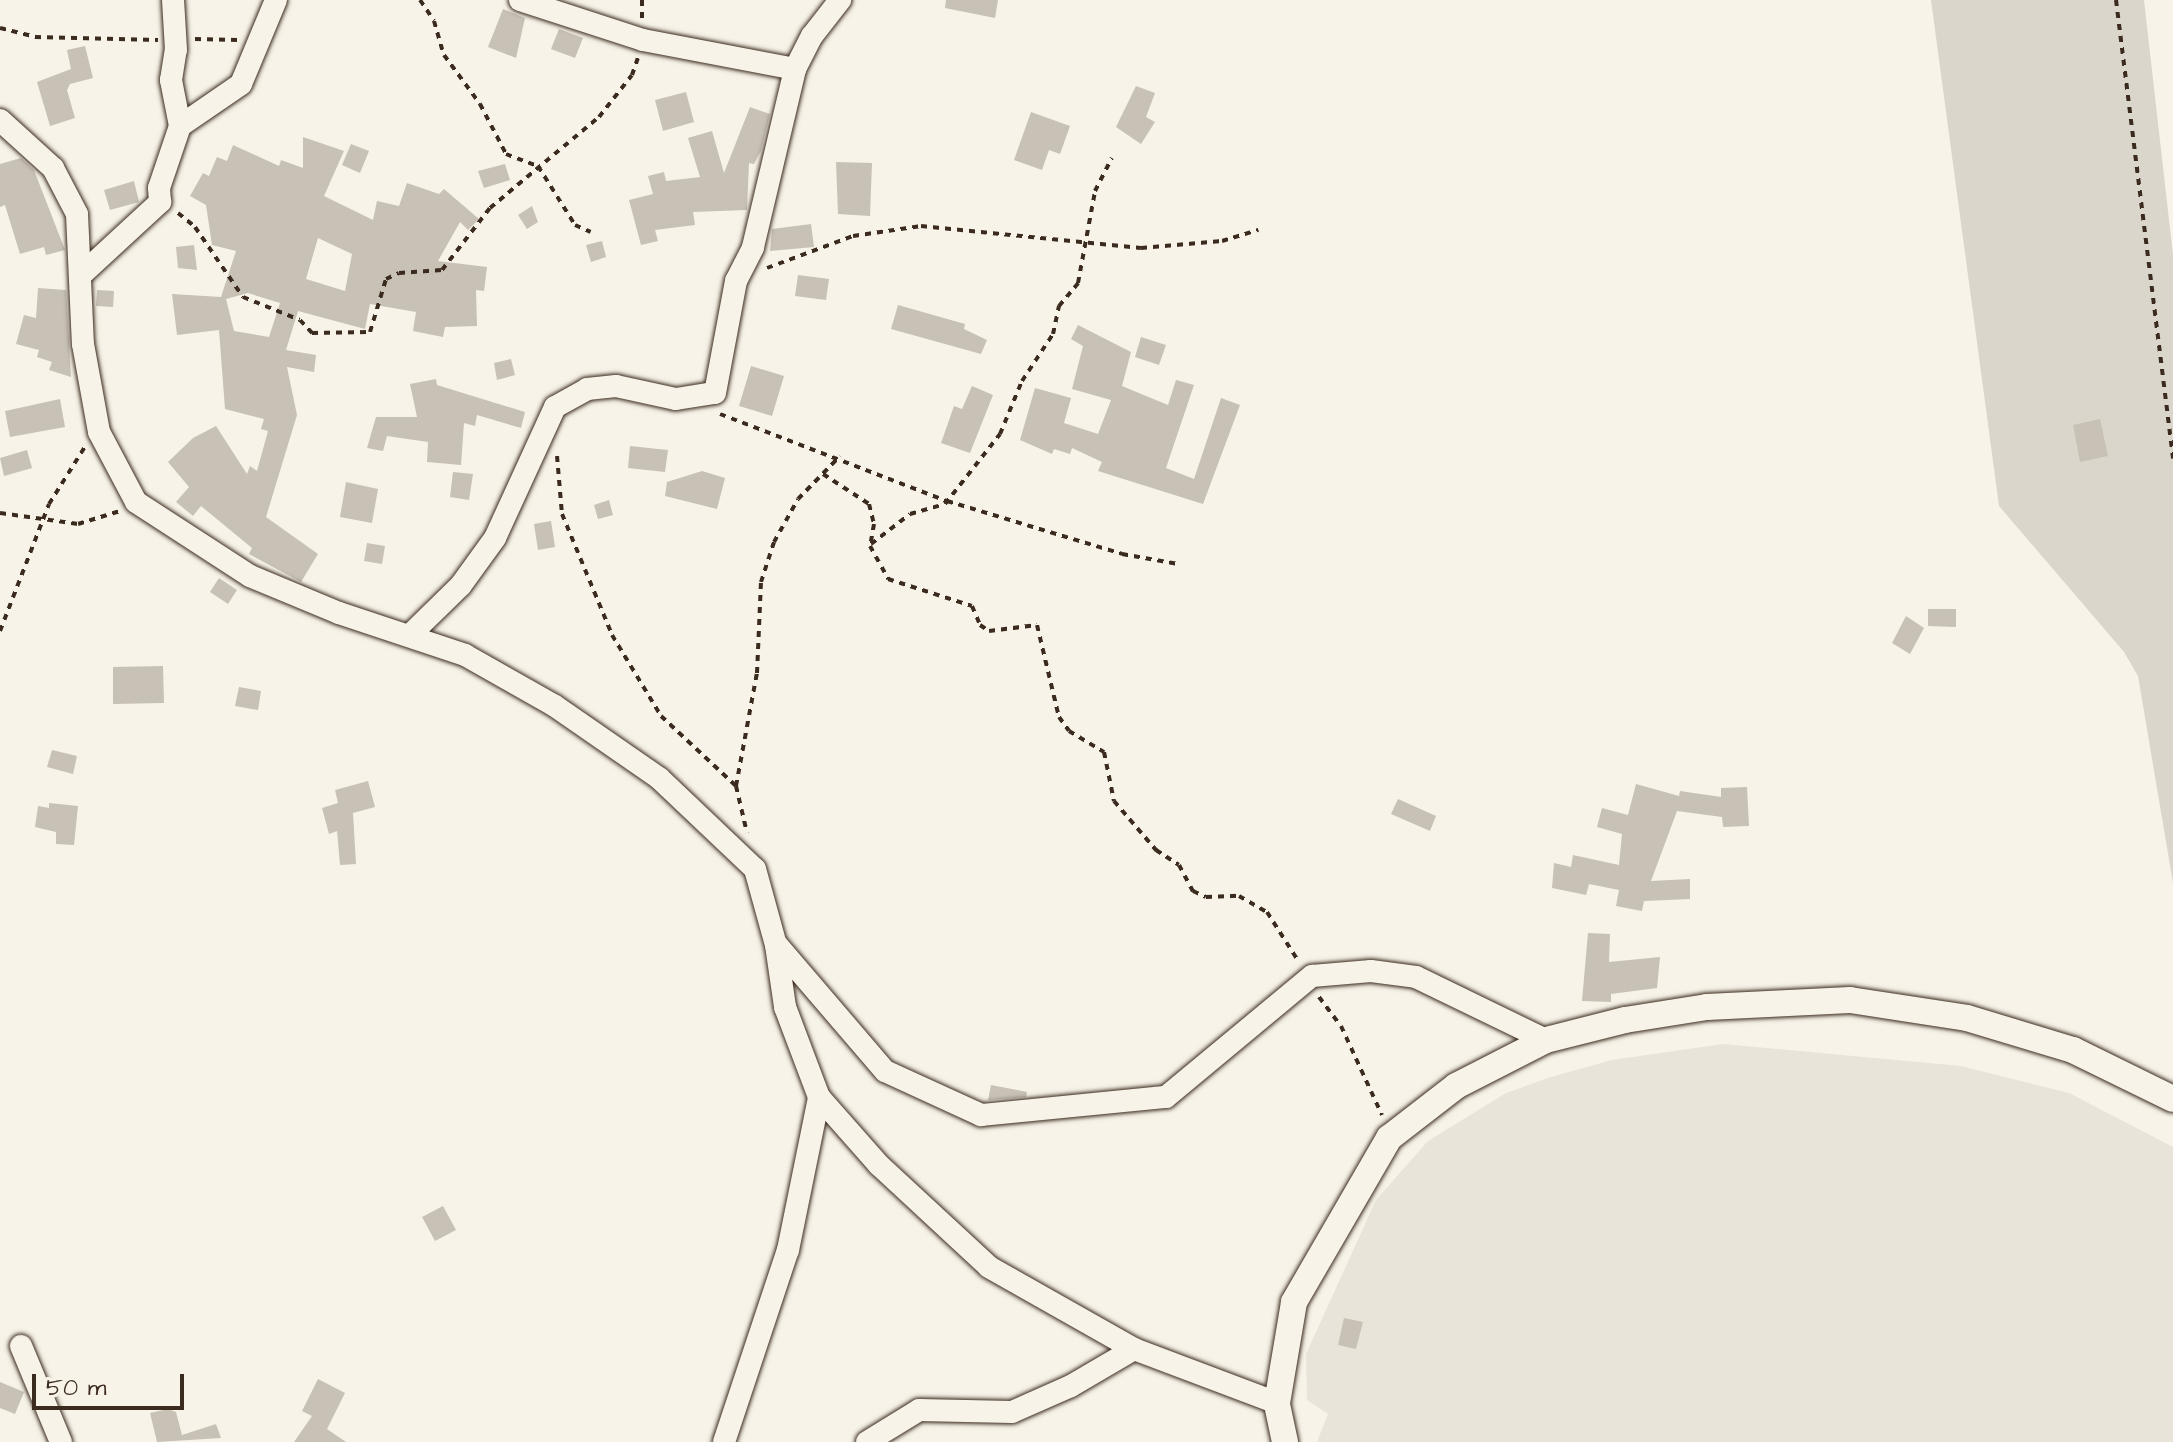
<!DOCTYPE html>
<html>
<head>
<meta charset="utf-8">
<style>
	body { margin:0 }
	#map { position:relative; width:2173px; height:1442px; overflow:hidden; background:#f7f3e8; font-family:"Architects Daughter",sans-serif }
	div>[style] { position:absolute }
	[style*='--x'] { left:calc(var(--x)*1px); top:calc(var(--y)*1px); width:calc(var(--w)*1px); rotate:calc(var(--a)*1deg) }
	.built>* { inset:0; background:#e9e4d9 }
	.green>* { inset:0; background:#dbd6cb }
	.building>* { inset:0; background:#c8c1b6 }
	.path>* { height:4px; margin-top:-2px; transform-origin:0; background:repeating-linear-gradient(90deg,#3b2a1e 0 6px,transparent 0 12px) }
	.roads { filter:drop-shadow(0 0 2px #3b2a1e) drop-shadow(0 0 2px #3b2a1e) }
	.minor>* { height:22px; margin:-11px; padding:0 11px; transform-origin:11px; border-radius:11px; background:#f7f3e8 }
	.tertiary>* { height:26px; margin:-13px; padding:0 13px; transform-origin:13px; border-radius:13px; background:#f7f3e8 }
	span { translate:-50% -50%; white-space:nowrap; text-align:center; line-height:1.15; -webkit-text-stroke:8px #f7f3e8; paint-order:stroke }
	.scale { position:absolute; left:32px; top:1374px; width:152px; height:36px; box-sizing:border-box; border:4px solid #3b2a1e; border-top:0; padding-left:10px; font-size:24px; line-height:28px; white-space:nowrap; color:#3b2a1e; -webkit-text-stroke:6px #f7f3e8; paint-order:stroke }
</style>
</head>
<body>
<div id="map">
	<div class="built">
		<i style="clip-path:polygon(1723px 1044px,1961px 1066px,2069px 1093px,2173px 1147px,2173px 1442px,1317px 1442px,1328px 1414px,1307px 1400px,1306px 1354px,1376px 1200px,1428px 1141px,1506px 1093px,1551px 1077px,1612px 1060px)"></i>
	</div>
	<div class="green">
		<i style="clip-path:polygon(1931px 0,2144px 0,2173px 255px,2173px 883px,2138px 676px,2124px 652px,1999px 506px)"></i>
	</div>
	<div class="building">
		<i style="clip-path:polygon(946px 0,998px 0,995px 18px,945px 8px)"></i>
		<i style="clip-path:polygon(503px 9px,525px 18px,516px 58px,488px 47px)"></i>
		<i style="clip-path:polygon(559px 29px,583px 38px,575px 58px,551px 49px)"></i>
		<i style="clip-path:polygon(85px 46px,93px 78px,70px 84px,67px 90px,75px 118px,50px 126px,37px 82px,71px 69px,67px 50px)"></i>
		<i style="clip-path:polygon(1136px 86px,1155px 93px,1146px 117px,1155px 122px,1141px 144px,1116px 127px)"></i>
		<i style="clip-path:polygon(686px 92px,694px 122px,663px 131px,655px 100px)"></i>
		<i style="clip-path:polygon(750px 107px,770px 114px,761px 151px,754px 164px,749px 163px,747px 210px,693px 212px,695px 225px,655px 230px,658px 241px,641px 245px,629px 200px,653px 194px,648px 176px,664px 172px,666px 181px,700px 177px,688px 138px,712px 131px,724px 173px)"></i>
		<i style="clip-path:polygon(1031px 112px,1070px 126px,1060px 154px,1049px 150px,1042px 170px,1014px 160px)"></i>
		<i style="clip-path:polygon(evenodd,303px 137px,344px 151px,324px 196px,373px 220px,377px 201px,399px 206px,407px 183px,439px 194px,444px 189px,479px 219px,468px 230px,460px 222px,438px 261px,487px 267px,484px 291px,476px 290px,477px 326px,445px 327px,443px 337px,413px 331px,416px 312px,370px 304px,365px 329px,298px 311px,286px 350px,316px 355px,314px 372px,287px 367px,297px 415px,266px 517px,318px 554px,301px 582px,249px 554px,252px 548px,201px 506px,193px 516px,176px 502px,189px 487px,168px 462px,193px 438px,216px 426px,247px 474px,250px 466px,257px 471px,268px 431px,261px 429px,264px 419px,225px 409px,219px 330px,177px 335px,172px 294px,221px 297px,236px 251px,212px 245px,206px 205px,190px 196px,203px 173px,209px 176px,217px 157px,227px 161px,233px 145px,279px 166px,281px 160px,303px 168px,303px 137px,318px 238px,352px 254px,345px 291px,306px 279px,318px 238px,303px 137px,248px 293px,280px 303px,269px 337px,234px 331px,226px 299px,248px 293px)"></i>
		<i style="clip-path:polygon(351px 144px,369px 151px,360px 173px,342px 165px)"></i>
		<i style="clip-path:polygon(21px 158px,34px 170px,65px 250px,46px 255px,44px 247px,20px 254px,5px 205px,0 207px,0 164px)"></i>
		<i style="clip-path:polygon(836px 162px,872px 163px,870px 216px,838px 214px)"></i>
		<i style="clip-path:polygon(505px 164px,510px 180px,484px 188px,478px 171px)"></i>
		<i style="clip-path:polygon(134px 181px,139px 202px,110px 210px,104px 190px)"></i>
		<i style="clip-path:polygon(532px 206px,538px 222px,527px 229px,518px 215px)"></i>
		<i style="clip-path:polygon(811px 224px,814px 247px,770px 251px,772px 229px)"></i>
		<i style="clip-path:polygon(602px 241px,606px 257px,591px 262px,586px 245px)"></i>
		<i style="clip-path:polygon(194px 245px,197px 270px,178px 268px,176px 247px)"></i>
		<i style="clip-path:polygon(798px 275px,829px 279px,826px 300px,795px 296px)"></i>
		<i style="clip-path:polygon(38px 288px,66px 290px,71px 377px,49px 370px,52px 362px,37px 357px,39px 350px,16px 344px,24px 315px,36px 318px)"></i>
		<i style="clip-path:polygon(97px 290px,114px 291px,113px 307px,96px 306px)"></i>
		<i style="clip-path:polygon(898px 305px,965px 324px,964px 329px,987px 340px,981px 354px,891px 329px)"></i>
		<i style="clip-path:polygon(1078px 325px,1131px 352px,1122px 386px,1168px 405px,1176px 380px,1194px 385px,1166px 468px,1194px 479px,1221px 398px,1240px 405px,1203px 504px,1098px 471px,1102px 462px,1072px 448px,1070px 454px,1054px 449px,1052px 454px,1020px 440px,1035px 388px,1071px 398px,1064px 423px,1098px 434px,1111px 400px,1072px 389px,1083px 346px,1071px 339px)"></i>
		<i style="clip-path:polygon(1141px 337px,1166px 345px,1159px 365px,1135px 357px)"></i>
		<i style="clip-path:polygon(511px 359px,515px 375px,497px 380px,494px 363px)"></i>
		<i style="clip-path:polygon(751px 366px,784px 376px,772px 416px,739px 406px)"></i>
		<i style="clip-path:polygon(436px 379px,437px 385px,525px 412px,521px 428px,477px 415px,475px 426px,464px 423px,461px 465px,427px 462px,428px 442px,387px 436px,383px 451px,367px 448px,376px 417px,417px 417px,410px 384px)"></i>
		<i style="clip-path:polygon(972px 386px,993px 395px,970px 453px,941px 443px,954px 406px,962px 409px)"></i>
		<i style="clip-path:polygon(60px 399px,65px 427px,10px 437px,5px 411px)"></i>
		<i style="clip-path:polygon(2100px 419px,2108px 456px,2080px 462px,2073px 425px)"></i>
		<i style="clip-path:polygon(630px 446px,668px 450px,665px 472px,628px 468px)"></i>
		<i style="clip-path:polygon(27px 450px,32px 468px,4px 476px,0 458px)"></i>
		<i style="clip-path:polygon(702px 471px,725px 478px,717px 509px,665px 496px,667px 482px)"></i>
		<i style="clip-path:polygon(453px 472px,473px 474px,469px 500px,450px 497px)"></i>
		<i style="clip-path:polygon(346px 482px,378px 489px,372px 523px,340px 517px)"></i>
		<i style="clip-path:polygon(609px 500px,613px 515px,598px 519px,594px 505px)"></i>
		<i style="clip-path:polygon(551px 521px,555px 547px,538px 550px,534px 524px)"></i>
		<i style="clip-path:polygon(367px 543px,385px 546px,382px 564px,364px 561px)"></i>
		<i style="clip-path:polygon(219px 578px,237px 590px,228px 604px,210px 592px)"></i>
		<i style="clip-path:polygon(1928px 609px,1956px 609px,1956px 627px,1928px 626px)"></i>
		<i style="clip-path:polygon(1906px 616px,1924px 628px,1910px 654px,1892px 643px)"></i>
		<i style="clip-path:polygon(163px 666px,164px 703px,113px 704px,113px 667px)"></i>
		<i style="clip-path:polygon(239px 687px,261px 691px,258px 710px,235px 706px)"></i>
		<i style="clip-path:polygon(52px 750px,77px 756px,73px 774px,47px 767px)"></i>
		<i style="clip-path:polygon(368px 781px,375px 807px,353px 813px,356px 864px,340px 865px,337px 831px,329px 834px,322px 808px,338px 803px,335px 790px)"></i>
		<i style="clip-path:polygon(1636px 784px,1679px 796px,1680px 791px,1721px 797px,1721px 788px,1747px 787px,1749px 826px,1723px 827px,1722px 817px,1677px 811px,1651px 881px,1690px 879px,1690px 899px,1644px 901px,1642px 911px,1616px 906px,1619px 890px,1589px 884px,1586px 895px,1552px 888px,1554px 863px,1571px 867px,1573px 855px,1619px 865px,1622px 834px,1597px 827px,1602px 808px,1628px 815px)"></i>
		<i style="clip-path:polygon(1398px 799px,1436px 816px,1430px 831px,1391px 814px)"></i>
		<i style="clip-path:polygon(49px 803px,78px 806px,74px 845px,56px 844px,56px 832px,35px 827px,38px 806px,49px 808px)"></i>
		<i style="clip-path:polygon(1588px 933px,1610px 934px,1609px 962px,1660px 957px,1657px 988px,1611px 994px,1611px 1002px,1582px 1001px)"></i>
		<i style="clip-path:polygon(991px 1085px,1027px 1092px,1026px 1097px,988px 1100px)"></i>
		<i style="clip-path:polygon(443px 1206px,456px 1230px,435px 1241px,422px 1217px)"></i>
		<i style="clip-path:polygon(1344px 1318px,1363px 1322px,1356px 1349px,1338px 1345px)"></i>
		<i style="clip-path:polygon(318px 1379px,345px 1393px,327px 1429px,346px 1442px,294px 1442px,312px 1416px,302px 1411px)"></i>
		<i style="clip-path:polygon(0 1382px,24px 1392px,15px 1414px,0 1408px)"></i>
		<i style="clip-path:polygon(168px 1409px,176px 1412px,182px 1435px,216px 1424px,221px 1438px,157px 1442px,150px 1413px)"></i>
	</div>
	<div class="path">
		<i style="--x:420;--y:0;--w:25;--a:56"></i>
		<i style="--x:434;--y:21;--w:35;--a:74"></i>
		<i style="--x:444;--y:55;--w:61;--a:53.7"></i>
		<i style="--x:480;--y:104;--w:56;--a:62.5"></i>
		<i style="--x:506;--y:154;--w:34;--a:21"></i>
		<i style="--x:538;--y:166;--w:70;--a:57.9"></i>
		<i style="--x:575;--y:225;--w:17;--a:24"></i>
		<i style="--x:642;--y:0;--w:18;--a:90"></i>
		<i style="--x:2116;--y:0;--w:462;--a:82.9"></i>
		<i style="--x:0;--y:28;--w:36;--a:14"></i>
		<i style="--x:35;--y:37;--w:123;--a:1.4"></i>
		<i style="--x:195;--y:39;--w:43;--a:1.3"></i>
		<i style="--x:178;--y:213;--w:22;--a:39"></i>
		<i style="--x:195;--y:227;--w:85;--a:55.6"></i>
		<i style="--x:243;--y:297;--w:61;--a:22"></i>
		<i style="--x:300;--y:320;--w:18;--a:47"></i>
		<i style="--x:312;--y:333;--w:58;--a:-1"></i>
		<i style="--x:370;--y:332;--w:55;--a:-73.2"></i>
		<i style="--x:386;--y:279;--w:14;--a:-25"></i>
		<i style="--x:399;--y:273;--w:43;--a:-4"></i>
		<i style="--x:442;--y:270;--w:78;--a:-52.3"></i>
		<i style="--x:490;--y:208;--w:142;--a:-39.9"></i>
		<i style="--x:599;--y:117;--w:53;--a:-51.8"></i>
		<i style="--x:632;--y:75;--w:18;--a:-71"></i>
		<i style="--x:767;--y:268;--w:92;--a:-20.4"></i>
		<i style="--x:853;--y:236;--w:69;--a:-8.4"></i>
		<i style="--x:921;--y:226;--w:221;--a:5.7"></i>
		<i style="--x:1141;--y:248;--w:81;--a:-4.9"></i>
		<i style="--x:1222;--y:241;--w:38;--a:-17"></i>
		<i style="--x:720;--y:414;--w:243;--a:21"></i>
		<i style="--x:947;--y:501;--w:183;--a:16.8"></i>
		<i style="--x:1122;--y:554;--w:57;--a:10.1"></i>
		<i style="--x:557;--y:456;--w:58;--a:85.1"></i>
		<i style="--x:562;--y:514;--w:131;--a:67.5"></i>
		<i style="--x:612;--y:635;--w:95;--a:58.8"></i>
		<i style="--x:661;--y:716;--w:103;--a:43"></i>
		<i style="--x:736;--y:786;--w:48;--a:76.8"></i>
		<i style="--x:823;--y:474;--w:55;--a:33.1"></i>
		<i style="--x:869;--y:504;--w:21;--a:76"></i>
		<i style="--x:874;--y:524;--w:22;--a:100"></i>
		<i style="--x:870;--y:546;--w:38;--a:61"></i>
		<i style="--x:888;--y:579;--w:88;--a:17.8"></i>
		<i style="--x:972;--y:606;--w:21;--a:67"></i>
		<i style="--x:980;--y:625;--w:11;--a:34"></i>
		<i style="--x:989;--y:631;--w:48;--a:-7.1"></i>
		<i style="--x:1037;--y:625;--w:95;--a:76.6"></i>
		<i style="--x:1059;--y:717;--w:17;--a:54"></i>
		<i style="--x:1069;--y:731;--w:41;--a:31"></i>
		<i style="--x:1104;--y:752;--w:50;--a:78.5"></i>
		<i style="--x:1114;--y:801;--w:65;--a:49.4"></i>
		<i style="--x:1156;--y:850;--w:27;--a:33"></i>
		<i style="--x:1179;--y:865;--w:30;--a:62"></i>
		<i style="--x:1193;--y:891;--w:14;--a:25"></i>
		<i style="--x:1206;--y:897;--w:33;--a:-2"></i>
		<i style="--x:1239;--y:896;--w:32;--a:30"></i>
		<i style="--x:1267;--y:912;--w:59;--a:57.4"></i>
		<i style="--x:0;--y:513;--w:79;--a:8"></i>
		<i style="--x:78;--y:524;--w:44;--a:-17.2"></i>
		<i style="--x:871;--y:544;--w:49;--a:-37.6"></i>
		<i style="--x:910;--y:514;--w:36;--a:-16"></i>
		<i style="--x:945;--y:504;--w:89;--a:-51.8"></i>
		<i style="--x:1000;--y:434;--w:57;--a:-67.5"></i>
		<i style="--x:1022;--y:381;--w:56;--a:-56.6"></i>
		<i style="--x:1053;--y:334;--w:29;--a:-78"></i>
		<i style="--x:1059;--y:306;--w:30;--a:-50"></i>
		<i style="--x:1078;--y:283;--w:94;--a:-79.5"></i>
		<i style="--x:1095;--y:191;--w:37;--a:-63"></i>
		<i style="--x:0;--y:631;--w:136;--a:-68.9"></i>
		<i style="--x:49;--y:504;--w:70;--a:-57.9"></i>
		<i style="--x:736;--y:786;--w:115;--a:-79.5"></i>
		<i style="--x:757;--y:673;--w:91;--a:-87.5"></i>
		<i style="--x:761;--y:582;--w:42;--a:-72"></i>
		<i style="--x:774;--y:542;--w:49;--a:-60.8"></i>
		<i style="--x:798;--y:499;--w:60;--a:-45.7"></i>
		<i style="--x:1319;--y:997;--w:36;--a:53"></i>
		<i style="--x:1341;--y:1026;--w:98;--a:65.3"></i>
	</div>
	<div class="roads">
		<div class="minor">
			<i style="--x:520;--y:0;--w:129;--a:18"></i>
			<i style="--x:643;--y:40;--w:155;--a:10.8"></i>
			<i style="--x:0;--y:120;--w:72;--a:42.2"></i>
			<i style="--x:53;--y:168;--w:52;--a:62.4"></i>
			<i style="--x:77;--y:214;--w:130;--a:87.4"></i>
			<i style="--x:83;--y:344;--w:89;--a:79.7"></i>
			<i style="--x:99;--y:432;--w:79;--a:62.1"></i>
			<i style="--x:136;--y:502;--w:136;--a:33"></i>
			<i style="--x:250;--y:576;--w:96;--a:22.6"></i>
			<i style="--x:339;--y:613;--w:133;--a:18.4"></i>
			<i style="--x:465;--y:655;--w:103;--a:29.5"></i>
			<i style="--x:555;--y:706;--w:126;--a:34.7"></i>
			<i style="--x:659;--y:778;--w:132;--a:43.5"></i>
			<i style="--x:755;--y:869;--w:79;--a:74.6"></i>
			<i style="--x:776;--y:945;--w:63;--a:81.7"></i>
			<i style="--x:785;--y:1007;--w:96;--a:69.3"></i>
			<i style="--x:819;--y:1097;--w:91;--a:48.6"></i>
			<i style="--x:879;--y:1165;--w:150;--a:42.8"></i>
			<i style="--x:989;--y:1267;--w:167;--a:29.5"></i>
			<i style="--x:1134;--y:1349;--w:153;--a:20.7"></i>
			<i style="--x:180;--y:126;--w:74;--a:-34.5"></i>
			<i style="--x:241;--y:84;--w:91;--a:-67.4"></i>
			<i style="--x:81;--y:275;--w:108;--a:-42.7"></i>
			<i style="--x:160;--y:202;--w:14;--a:-94"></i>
			<i style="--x:159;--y:188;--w:65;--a:-71.3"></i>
			<i style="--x:180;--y:126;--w:47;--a:-101.1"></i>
			<i style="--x:171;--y:80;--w:30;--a:-81"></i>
			<i style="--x:176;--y:50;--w:50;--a:-93.4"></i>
			<i style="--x:410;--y:635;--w:71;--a:-44.4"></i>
			<i style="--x:461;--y:585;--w:58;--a:-54.1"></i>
			<i style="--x:495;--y:538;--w:144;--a:-65.4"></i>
			<i style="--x:555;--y:407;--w:37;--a:-29"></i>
			<i style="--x:587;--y:389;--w:29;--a:-6"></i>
			<i style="--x:616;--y:386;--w:61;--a:12.2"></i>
			<i style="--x:676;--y:399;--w:39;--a:-9"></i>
			<i style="--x:715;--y:393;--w:114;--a:-79.4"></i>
			<i style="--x:736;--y:281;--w:38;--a:-63"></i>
			<i style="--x:753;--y:247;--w:183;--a:-76.7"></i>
			<i style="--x:795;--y:69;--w:37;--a:-63"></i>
			<i style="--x:812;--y:36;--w:46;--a:-52.1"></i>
			<i style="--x:777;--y:945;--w:166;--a:49.4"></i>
			<i style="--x:885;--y:1071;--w:106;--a:24.6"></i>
			<i style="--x:981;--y:1115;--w:186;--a:-5.6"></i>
			<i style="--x:1166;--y:1097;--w:190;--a:-39.7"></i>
			<i style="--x:1312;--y:976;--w:59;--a:-4.8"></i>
			<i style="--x:1371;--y:971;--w:45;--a:7.6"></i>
			<i style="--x:1416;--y:977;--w:144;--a:25.9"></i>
			<i style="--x:21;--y:1346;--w:104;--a:67.4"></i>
			<i style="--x:724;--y:1442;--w:202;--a:-71.6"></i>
			<i style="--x:788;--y:1250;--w:156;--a:-78.5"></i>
			<i style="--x:867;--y:1442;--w:61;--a:-31.6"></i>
			<i style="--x:919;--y:1410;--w:93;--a:1.2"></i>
			<i style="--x:1012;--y:1412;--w:64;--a:-23.8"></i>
			<i style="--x:1071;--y:1386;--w:73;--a:-30.4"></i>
		</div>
		<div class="tertiary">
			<i style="--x:1285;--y:1442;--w:40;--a:-102"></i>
			<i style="--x:1277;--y:1403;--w:102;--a:-80.4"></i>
			<i style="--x:1294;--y:1302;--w:190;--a:-59.9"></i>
			<i style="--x:1389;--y:1138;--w:85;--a:-37.8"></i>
			<i style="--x:1456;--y:1086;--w:101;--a:-27.1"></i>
			<i style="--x:1546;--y:1040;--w:81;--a:-14.2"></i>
			<i style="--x:1625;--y:1020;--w:83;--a:-9"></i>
			<i style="--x:1707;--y:1007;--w:143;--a:-2.8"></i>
			<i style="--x:1850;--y:1000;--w:118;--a:8.7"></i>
			<i style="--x:1967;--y:1018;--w:111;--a:16.8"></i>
			<i style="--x:2073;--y:1050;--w:111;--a:26.1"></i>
		</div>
	</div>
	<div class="scale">50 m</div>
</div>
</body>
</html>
